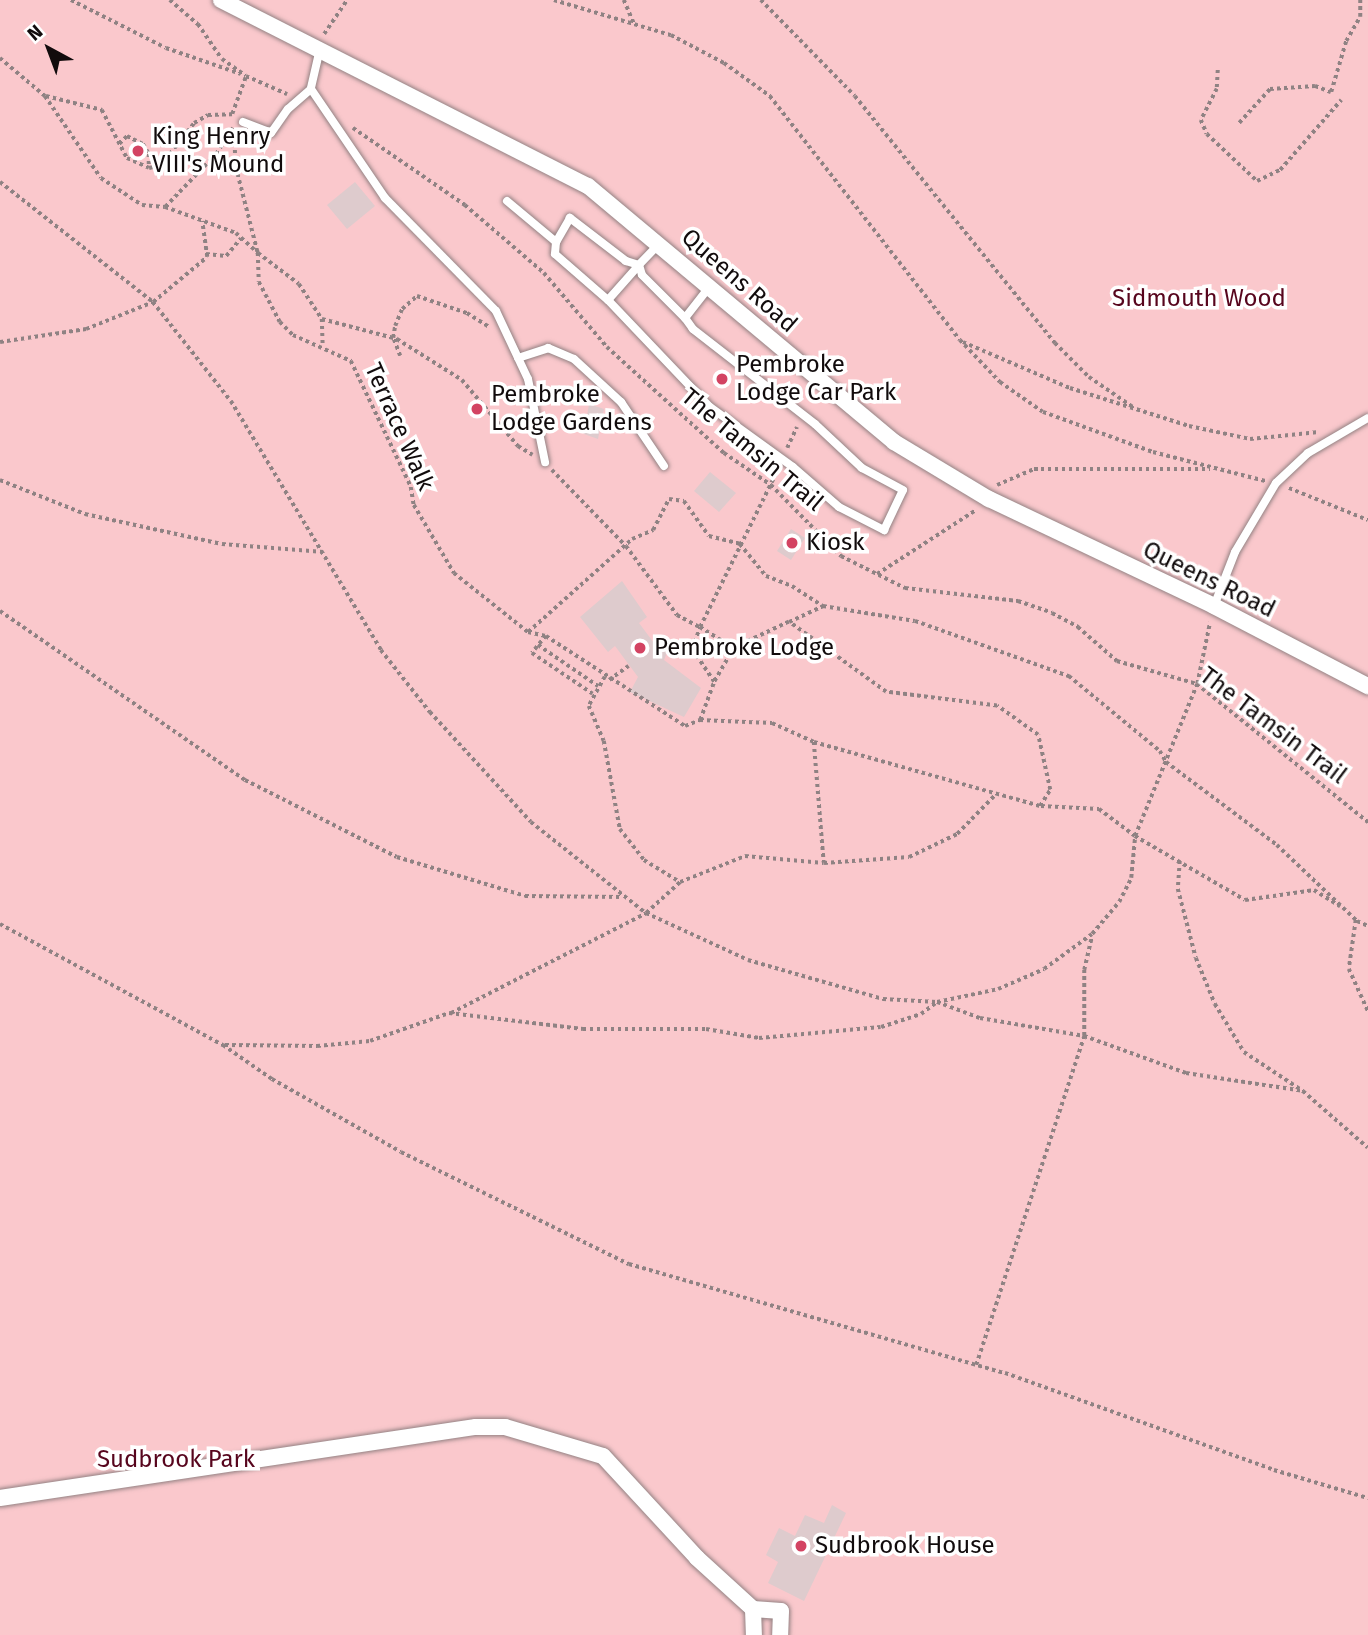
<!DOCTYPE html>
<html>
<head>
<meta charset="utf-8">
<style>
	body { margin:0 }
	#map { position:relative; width:1368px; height:1635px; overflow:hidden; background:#feebec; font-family:"Fira Sans",sans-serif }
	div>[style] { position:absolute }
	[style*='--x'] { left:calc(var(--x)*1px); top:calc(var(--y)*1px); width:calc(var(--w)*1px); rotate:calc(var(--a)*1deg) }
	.green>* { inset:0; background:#fac8cc }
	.building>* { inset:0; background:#decbcd }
	.path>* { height:3.5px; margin-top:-1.75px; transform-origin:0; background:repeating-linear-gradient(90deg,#8f8283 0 3.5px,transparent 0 7px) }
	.roads { filter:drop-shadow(0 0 2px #938283) drop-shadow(0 0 2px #938283) }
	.lane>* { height:8px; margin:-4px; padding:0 4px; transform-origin:4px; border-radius:4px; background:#fff }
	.street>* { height:16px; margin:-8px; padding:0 8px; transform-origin:8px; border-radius:8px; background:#fff }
	.dots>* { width:19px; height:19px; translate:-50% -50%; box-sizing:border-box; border:4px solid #fff; border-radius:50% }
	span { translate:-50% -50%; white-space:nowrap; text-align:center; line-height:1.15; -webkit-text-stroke:7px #fff; paint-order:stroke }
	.poi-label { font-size:24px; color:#110b0c }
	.left { translate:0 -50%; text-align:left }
	.street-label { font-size:24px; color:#110b0c }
	.park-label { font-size:24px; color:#57051d }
	.north { position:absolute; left:14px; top:14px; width:70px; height:70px; -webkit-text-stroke:5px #fff; paint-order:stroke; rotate:319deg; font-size:19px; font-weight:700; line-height:28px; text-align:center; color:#110b0c }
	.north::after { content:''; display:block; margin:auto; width:24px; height:32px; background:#110b0c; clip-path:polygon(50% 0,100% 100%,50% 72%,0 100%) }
</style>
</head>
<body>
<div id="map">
	<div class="green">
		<i style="clip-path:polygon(0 0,1368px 0,1368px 1635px,0 1635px)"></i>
	</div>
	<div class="building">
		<i style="clip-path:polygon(355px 182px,375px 206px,347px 229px,327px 205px)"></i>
		<i style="clip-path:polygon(589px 404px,604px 409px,598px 439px,584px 434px)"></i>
		<i style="clip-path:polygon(710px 472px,736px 493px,719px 512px,694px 491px)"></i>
		<i style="clip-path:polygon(791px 529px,805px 538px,791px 560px,777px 551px)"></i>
		<i style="clip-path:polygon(622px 581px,647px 617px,639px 623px,654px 643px,668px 650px,664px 660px,701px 688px,684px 717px,630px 692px,638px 677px,615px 646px,608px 652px,580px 617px)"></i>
		<i style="clip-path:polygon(832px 1505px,846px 1513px,804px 1601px,768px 1583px,778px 1562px,766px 1555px,779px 1528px,795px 1536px,805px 1515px,824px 1523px)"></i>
	</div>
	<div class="path">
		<i style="--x:71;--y:0;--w:106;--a:26.8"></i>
		<i style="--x:166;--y:48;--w:79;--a:19.1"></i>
		<i style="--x:170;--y:0;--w:37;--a:41"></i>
		<i style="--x:198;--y:24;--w:42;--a:55.6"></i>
		<i style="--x:222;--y:59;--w:29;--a:35"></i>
		<i style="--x:246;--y:76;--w:45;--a:23.7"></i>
		<i style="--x:554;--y:0;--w:122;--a:16.7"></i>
		<i style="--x:671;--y:35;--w:60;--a:27.8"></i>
		<i style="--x:724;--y:63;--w:57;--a:35.7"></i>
		<i style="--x:770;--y:96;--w:309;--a:52.1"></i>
		<i style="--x:960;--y:340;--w:58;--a:46.4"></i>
		<i style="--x:1000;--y:382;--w:52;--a:34.9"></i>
		<i style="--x:1043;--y:412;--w:117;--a:20"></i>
		<i style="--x:1153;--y:452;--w:116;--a:14.5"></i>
		<i style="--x:624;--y:0;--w:26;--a:67"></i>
		<i style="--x:761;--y:0;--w:134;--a:45.6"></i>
		<i style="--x:855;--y:96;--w:318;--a:51"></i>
		<i style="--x:1055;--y:343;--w:48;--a:45"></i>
		<i style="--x:1089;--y:377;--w:53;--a:34.3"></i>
		<i style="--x:324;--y:34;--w:41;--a:-55.9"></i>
		<i style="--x:0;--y:58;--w:59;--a:40.2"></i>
		<i style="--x:45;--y:96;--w:99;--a:55.7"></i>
		<i style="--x:101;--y:178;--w:49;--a:33.4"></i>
		<i style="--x:142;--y:205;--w:23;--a:5"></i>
		<i style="--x:165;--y:207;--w:76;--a:20.1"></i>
		<i style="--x:236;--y:233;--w:30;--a:42"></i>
		<i style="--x:258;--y:253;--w:29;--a:88"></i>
		<i style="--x:259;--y:282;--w:45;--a:62.3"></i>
		<i style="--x:280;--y:322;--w:18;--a:45"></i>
		<i style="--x:293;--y:335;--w:64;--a:24.1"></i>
		<i style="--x:351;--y:361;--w:140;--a:64.5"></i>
		<i style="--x:411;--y:487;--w:18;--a:81"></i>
		<i style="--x:414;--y:505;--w:79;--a:59.5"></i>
		<i style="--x:454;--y:573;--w:95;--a:38.6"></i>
		<i style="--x:528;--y:632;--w:18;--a:13"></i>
		<i style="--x:546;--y:636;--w:166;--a:32.9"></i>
		<i style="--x:685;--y:726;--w:16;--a:-22"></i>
		<i style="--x:700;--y:720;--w:40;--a:-69.8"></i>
		<i style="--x:714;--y:682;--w:40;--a:-124"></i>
		<i style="--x:692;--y:649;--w:23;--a:-70"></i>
		<i style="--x:700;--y:627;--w:40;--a:32"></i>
		<i style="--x:1218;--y:70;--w:19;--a:93"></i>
		<i style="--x:1217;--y:89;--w:35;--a:117"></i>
		<i style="--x:1201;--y:120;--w:15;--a:67"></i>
		<i style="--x:1207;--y:134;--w:69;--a:43.2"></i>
		<i style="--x:1257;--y:181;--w:25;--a:-26"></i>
		<i style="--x:1280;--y:170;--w:93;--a:-48.9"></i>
		<i style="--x:46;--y:96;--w:58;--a:14"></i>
		<i style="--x:102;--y:110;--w:54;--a:62.5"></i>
		<i style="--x:127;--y:158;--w:24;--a:24"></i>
		<i style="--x:149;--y:168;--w:12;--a:-14"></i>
		<i style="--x:161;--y:165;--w:53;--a:-51.8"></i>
		<i style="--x:194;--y:123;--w:16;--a:-30"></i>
		<i style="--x:208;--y:115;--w:24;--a:-2"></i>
		<i style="--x:232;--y:114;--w:40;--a:-69.8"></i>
		<i style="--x:1239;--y:123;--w:46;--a:-47.6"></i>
		<i style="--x:1270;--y:89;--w:45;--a:-3.8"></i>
		<i style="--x:1315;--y:86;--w:17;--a:21"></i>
		<i style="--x:1331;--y:92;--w:53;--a:-73.6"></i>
		<i style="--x:1346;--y:41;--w:28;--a:-60"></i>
		<i style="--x:1360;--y:17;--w:17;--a:-90"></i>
		<i style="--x:353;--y:128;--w:136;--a:34.5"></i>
		<i style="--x:465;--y:205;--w:104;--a:40.7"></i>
		<i style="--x:544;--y:273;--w:97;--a:49.6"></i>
		<i style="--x:607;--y:347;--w:158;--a:42.2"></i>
		<i style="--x:724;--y:453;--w:57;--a:34.2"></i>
		<i style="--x:771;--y:485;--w:100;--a:45.4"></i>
		<i style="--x:841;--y:556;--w:72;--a:26.6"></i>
		<i style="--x:905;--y:588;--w:114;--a:6.6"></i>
		<i style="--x:1018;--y:601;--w:36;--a:19"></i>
		<i style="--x:1052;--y:613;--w:30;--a:28"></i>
		<i style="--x:1078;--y:627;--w:52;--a:41.1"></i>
		<i style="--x:1117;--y:661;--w:83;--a:16"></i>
		<i style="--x:1197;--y:684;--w:220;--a:38.9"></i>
		<i style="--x:234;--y:129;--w:38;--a:87"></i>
		<i style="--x:236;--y:167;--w:89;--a:75.7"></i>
		<i style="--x:258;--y:253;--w:51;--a:37.1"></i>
		<i style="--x:299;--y:284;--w:42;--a:56.7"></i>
		<i style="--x:322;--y:319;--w:78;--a:14.9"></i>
		<i style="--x:397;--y:339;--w:77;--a:32.2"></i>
		<i style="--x:462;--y:380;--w:87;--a:49.7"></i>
		<i style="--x:518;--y:446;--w:17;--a:31"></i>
		<i style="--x:119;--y:144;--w:11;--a:-45"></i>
		<i style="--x:127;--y:136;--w:18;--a:27"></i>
		<i style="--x:143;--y:144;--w:12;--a:59"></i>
		<i style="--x:149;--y:154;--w:14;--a:90"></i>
		<i style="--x:0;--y:182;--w:194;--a:38.1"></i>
		<i style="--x:153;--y:302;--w:126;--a:51.8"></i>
		<i style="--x:231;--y:401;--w:291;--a:58.9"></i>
		<i style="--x:381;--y:650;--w:79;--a:51.7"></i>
		<i style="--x:430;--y:712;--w:149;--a:47.4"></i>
		<i style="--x:531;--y:822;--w:147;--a:38.4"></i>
		<i style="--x:646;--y:913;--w:112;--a:24.7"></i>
		<i style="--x:748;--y:960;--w:141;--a:16.1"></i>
		<i style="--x:883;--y:999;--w:54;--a:3.2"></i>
		<i style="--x:937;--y:1002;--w:62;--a:-12"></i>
		<i style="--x:998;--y:989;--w:50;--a:-23.5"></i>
		<i style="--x:1044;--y:969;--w:59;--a:-36.1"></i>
		<i style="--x:1092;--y:934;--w:42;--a:-49.8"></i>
		<i style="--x:1119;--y:902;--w:27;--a:-63"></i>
		<i style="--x:1131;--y:878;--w:42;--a:-84.6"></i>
		<i style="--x:1135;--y:836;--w:164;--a:-67.8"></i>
		<i style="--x:1197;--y:684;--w:63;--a:-78.2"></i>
		<i style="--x:165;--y:207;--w:74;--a:-46.1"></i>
		<i style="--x:216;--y:154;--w:31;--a:-57"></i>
		<i style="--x:206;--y:254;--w:20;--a:6"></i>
		<i style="--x:226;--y:256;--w:23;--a:-50"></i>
		<i style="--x:322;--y:319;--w:28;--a:88"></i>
		<i style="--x:0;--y:342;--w:87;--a:-8.6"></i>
		<i style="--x:86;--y:329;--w:72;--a:-21.9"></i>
		<i style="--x:153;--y:302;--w:70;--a:-39.8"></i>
		<i style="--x:207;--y:257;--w:36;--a:-98"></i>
		<i style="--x:963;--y:342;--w:116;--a:23.3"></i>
		<i style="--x:1070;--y:388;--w:125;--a:17.7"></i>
		<i style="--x:1189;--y:426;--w:62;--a:12"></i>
		<i style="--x:1250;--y:439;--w:69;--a:-5.8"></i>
		<i style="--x:400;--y:356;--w:19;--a:-111"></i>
		<i style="--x:393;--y:338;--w:12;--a:-81"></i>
		<i style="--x:395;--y:326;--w:18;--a:-68"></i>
		<i style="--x:402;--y:309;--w:20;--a:-41"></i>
		<i style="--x:417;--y:296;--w:53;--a:18.8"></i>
		<i style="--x:467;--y:313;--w:25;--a:32"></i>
		<i style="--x:787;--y:448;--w:23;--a:-65"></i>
		<i style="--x:552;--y:470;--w:106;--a:45.8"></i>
		<i style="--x:626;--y:546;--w:86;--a:53.5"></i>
		<i style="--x:677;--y:615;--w:26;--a:28"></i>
		<i style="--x:700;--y:627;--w:174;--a:-63.7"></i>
		<i style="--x:0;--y:480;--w:92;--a:21.8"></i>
		<i style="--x:85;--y:514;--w:140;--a:12.4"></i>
		<i style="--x:222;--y:544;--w:102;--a:4.5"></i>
		<i style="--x:997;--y:485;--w:40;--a:-23.4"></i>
		<i style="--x:1034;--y:469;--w:176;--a:0"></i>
		<i style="--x:1289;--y:488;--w:85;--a:22.1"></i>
		<i style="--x:877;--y:574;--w:118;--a:-32.9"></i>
		<i style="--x:0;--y:611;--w:298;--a:34.6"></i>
		<i style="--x:245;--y:780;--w:170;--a:26.9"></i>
		<i style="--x:397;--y:857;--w:134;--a:16.9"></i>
		<i style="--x:525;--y:896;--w:98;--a:0.6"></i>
		<i style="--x:789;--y:622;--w:38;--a:-25"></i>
		<i style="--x:823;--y:606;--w:93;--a:9.3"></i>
		<i style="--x:915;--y:621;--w:164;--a:19.7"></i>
		<i style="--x:1069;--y:676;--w:118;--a:39.5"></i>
		<i style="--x:1160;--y:751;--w:13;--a:61"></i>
		<i style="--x:1166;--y:762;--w:139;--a:36.8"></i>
		<i style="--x:1277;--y:845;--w:110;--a:43.5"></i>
		<i style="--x:1357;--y:921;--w:12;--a:24"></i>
		<i style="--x:528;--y:632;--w:140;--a:-41.8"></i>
		<i style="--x:632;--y:539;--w:23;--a:-23"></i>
		<i style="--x:653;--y:530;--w:35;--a:-63"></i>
		<i style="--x:669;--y:499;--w:15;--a:8"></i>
		<i style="--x:684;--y:501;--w:43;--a:54.5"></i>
		<i style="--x:709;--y:536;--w:32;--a:14"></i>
		<i style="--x:740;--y:544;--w:41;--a:50.9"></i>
		<i style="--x:766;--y:576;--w:28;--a:21"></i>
		<i style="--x:792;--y:586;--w:37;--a:33"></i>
		<i style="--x:546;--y:636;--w:22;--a:129"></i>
		<i style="--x:532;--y:653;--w:73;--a:33.9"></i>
		<i style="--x:538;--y:645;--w:73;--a:34.3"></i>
		<i style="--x:605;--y:677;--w:33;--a:119"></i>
		<i style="--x:589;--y:706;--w:38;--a:67"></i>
		<i style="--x:604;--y:741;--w:89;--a:79.7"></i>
		<i style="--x:620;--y:829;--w:39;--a:52"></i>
		<i style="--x:644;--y:860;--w:42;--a:31.4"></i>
		<i style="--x:680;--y:882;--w:70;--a:-21.8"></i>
		<i style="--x:745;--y:856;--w:79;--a:5.1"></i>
		<i style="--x:824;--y:863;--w:85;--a:-4"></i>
		<i style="--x:909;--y:857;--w:53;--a:-25.6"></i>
		<i style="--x:957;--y:834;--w:56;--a:-45.7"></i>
		<i style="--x:609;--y:680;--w:24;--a:-36"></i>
		<i style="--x:700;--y:720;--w:72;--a:2.4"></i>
		<i style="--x:772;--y:723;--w:46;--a:24.3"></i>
		<i style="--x:814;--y:742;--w:235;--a:15.8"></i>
		<i style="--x:1040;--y:806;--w:19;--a:-58"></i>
		<i style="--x:1050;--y:790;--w:56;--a:-102.3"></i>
		<i style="--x:1038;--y:735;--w:50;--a:-144.7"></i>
		<i style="--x:997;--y:706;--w:112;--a:-172.8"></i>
		<i style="--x:886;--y:692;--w:120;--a:-144.2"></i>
		<i style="--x:789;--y:622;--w:61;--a:154.7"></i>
		<i style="--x:734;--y:648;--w:39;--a:120"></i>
		<i style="--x:814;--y:742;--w:121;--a:85.3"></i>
		<i style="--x:1041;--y:806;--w:58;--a:3"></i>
		<i style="--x:1099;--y:809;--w:45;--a:36.9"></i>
		<i style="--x:1135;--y:836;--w:127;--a:30.2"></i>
		<i style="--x:1245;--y:900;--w:70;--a:-8.2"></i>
		<i style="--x:1314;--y:890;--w:31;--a:32"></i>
		<i style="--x:1180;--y:861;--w:28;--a:94"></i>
		<i style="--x:1178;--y:889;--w:71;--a:75.4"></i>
		<i style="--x:1196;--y:958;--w:50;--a:67.6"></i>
		<i style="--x:1215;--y:1004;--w:56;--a:58.9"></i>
		<i style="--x:1244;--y:1052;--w:71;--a:33.5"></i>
		<i style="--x:1303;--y:1091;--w:86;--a:41.2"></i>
		<i style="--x:1356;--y:920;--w:49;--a:98.1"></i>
		<i style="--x:1349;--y:969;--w:46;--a:65.7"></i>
		<i style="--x:0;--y:924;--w:254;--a:28.5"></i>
		<i style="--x:223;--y:1045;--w:60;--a:34.8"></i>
		<i style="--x:272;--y:1079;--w:148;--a:29.5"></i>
		<i style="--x:401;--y:1152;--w:254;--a:26.2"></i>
		<i style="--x:629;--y:1264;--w:391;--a:16.2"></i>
		<i style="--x:1005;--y:1373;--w:286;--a:19.8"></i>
		<i style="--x:1274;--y:1470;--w:98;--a:16.6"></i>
		<i style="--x:451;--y:1013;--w:219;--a:-27.1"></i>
		<i style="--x:646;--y:913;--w:46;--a:-42.4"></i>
		<i style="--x:225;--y:1045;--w:92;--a:0.6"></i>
		<i style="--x:317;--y:1046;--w:53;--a:-5.4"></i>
		<i style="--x:370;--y:1041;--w:84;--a:-19.5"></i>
		<i style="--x:449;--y:1013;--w:135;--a:6.8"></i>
		<i style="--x:583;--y:1029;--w:123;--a:0"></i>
		<i style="--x:706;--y:1029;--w:54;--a:9.6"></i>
		<i style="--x:759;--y:1038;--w:122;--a:-5.2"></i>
		<i style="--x:881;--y:1027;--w:42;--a:-18"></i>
		<i style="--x:921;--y:1014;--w:20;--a:-37"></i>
		<i style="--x:937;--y:1002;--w:46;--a:20.4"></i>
		<i style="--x:980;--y:1018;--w:106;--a:9.8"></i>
		<i style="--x:1084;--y:1036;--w:109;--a:19.9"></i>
		<i style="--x:1186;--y:1073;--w:118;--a:8.7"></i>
		<i style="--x:976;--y:1365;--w:346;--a:-71.8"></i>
		<i style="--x:1084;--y:1036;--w:66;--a:-90"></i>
		<i style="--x:1084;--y:970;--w:35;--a:-77"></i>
	</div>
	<div class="roads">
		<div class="lane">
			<i style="--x:319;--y:53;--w:37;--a:103"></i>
			<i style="--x:311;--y:89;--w:132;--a:55.8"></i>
			<i style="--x:385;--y:198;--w:158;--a:45.5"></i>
			<i style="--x:496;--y:311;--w:75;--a:64.8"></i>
			<i style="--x:528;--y:379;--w:85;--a:78.4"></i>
			<i style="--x:243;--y:122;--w:30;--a:21"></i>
			<i style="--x:271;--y:133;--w:29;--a:-55"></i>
			<i style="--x:288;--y:109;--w:30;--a:-41"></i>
			<i style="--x:507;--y:201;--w:64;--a:39.9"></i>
			<i style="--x:659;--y:244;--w:29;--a:134"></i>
			<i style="--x:639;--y:265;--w:14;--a:-163"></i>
			<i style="--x:626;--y:261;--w:71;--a:-142.5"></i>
			<i style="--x:570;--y:218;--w:28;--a:120"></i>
			<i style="--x:556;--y:242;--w:12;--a:95"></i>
			<i style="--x:555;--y:254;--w:70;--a:41"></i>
			<i style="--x:608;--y:300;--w:148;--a:46.4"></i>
			<i style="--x:710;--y:407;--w:102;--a:35.9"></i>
			<i style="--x:793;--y:467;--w:61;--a:41"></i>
			<i style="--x:839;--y:507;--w:51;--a:27.1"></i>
			<i style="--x:884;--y:530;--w:44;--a:-64.6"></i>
			<i style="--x:903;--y:490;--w:47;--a:-151.8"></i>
			<i style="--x:862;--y:468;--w:64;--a:-136.9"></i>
			<i style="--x:815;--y:424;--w:155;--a:-142.1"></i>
			<i style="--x:693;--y:329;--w:14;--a:-126"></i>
			<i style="--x:685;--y:318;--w:41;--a:-52"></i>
			<i style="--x:639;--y:265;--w:10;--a:73"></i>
			<i style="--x:642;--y:275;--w:61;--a:45"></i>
			<i style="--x:608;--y:300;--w:47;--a:-48.5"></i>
			<i style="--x:518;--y:358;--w:32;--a:-18"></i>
			<i style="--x:548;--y:348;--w:28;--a:23"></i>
			<i style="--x:574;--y:359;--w:64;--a:42.5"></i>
			<i style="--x:621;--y:402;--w:77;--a:56.1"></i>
			<i style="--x:1214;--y:606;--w:58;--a:-68.7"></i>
			<i style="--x:1235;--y:552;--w:80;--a:-59.3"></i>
			<i style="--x:1276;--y:483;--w:44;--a:-43.2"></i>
			<i style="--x:1308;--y:453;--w:69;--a:-30.3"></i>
		</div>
		<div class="street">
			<i style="--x:221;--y:0;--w:411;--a:26.9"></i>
			<i style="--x:588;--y:186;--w:399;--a:39.9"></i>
			<i style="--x:894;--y:442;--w:111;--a:31"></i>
			<i style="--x:989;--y:499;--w:249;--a:25.4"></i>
			<i style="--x:1214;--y:606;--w:174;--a:27.5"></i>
			<i style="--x:0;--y:1498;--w:481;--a:-8.5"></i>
			<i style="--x:476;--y:1427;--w:29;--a:0"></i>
			<i style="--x:505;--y:1427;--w:102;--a:16.5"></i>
			<i style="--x:603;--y:1456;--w:139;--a:47.3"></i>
			<i style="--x:697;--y:1558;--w:76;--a:42.3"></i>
			<i style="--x:753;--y:1609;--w:28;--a:4"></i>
			<i style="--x:781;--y:1611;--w:24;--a:92"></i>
			<i style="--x:753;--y:1609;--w:26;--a:88"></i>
		</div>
	</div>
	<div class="dots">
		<i style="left:138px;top:151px;background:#d34362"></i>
		<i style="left:722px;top:379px;background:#d34362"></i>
		<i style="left:477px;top:409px;background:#d34362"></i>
		<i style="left:792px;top:543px;background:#d34362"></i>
		<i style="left:640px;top:648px;background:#d34362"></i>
		<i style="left:801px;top:1546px;background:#d34362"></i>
	</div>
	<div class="poi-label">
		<span class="left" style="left:152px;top:151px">King Henry<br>VIII's Mound</span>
		<span class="left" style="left:736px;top:379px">Pembroke<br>Lodge Car Park</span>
		<span class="left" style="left:491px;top:409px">Pembroke<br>Lodge Gardens</span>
		<span class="left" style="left:806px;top:543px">Kiosk</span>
		<span class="left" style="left:654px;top:648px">Pembroke Lodge</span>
		<span class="left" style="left:815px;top:1546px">Sudbrook House</span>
	</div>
	<div class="street-label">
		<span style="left:739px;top:281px;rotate:41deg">Queens Road</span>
		<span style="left:399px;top:427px;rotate:66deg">Terrace Walk</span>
		<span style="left:752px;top:450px;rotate:40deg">The Tamsin Trail</span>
		<span style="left:1209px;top:580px;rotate:26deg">Queens Road</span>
		<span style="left:1273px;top:726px;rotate:37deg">The Tamsin Trail</span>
	</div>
	<div class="park-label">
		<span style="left:1199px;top:299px">Sidmouth Wood</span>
		<span style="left:176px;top:1460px">Sudbrook Park</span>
	</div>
	<div class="north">N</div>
</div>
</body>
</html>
